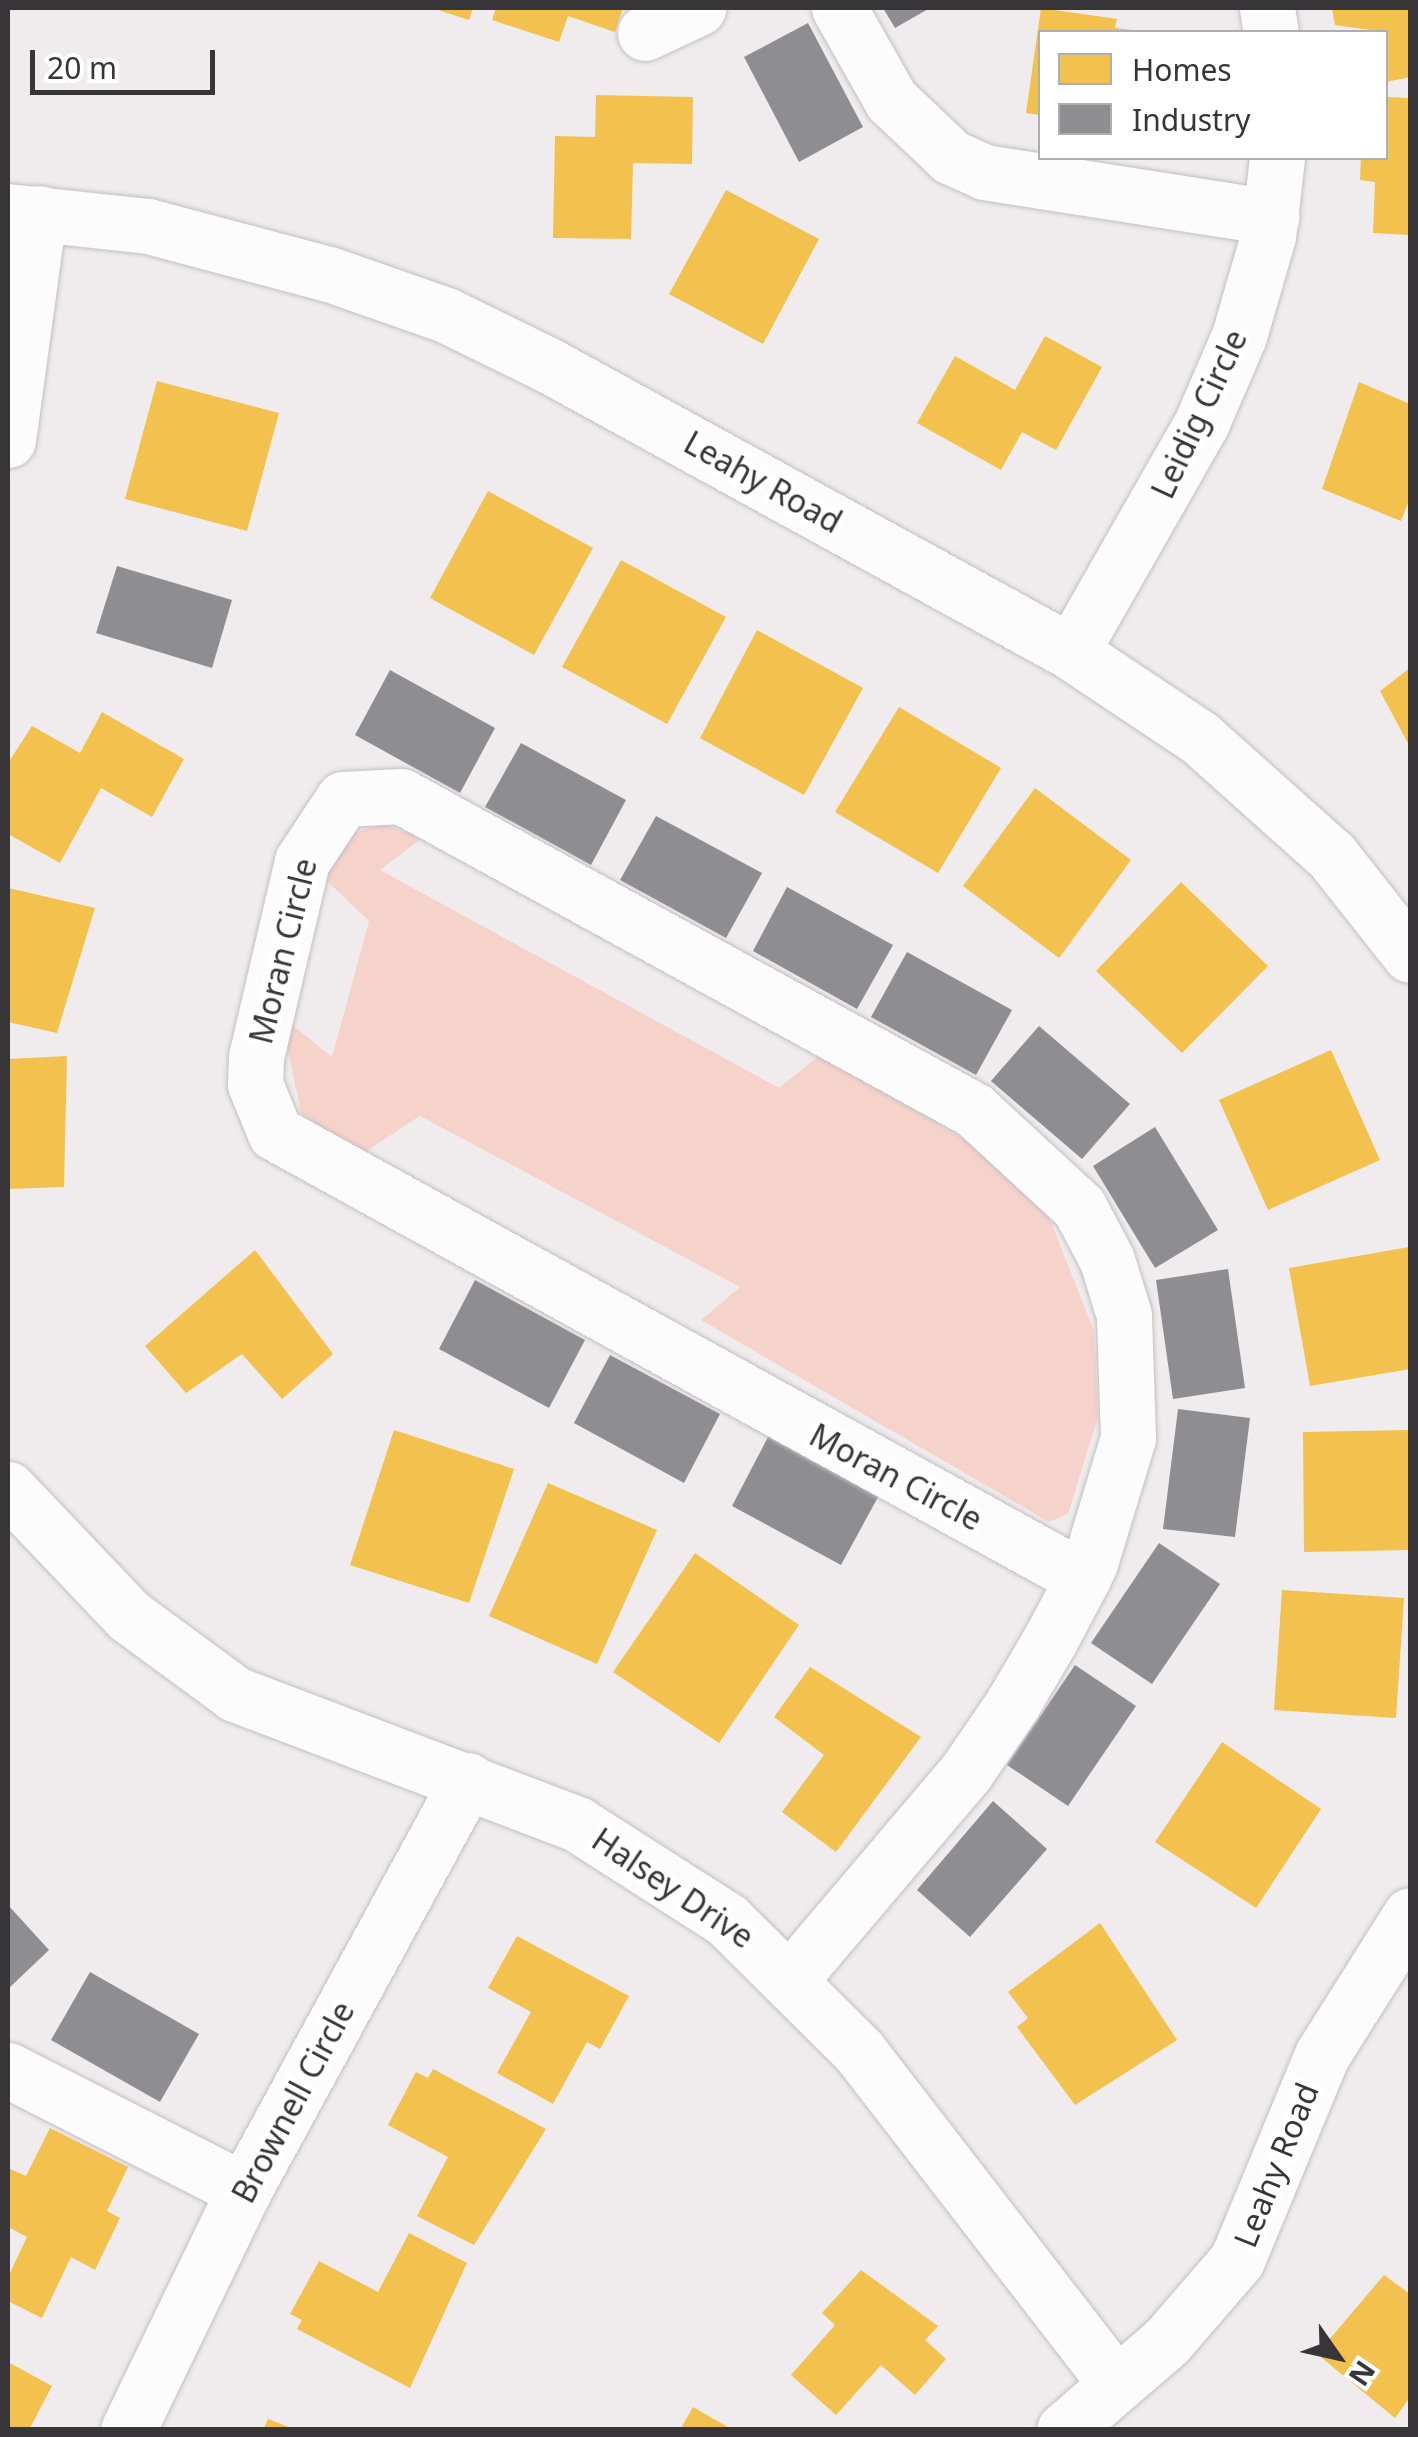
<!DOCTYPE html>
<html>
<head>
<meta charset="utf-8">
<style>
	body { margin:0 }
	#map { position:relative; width:1418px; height:2437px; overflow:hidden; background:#f0ecee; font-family:"Noto Sans",sans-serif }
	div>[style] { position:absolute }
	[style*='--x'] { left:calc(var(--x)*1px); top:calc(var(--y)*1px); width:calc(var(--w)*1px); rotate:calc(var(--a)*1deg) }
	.green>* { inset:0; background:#f6d3ca }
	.homes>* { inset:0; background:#f2c14e }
	.industry>* { inset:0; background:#8d8d92 }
	.roads { filter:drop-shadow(0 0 2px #c2bfc1) drop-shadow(0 0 2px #c2bfc1) }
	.minor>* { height:55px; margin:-27.5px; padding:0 27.5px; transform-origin:27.5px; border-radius:27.5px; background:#fdfcfc }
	span { translate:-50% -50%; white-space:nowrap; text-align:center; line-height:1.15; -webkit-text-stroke:10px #fff; paint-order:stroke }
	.street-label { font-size:32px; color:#373537 }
	.frame { position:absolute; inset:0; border:10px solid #373537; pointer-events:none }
	.legend { position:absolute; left:1038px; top:30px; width:350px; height:130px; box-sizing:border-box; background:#fff; border:2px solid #afaeaf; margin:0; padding:12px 18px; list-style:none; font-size:30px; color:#373537 }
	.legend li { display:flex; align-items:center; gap:20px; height:50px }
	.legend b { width:50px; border:2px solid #afaeaf }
	.north { position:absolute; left:1288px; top:2307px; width:100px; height:100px; -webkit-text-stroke:8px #fff; paint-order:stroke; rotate:124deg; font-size:28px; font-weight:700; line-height:40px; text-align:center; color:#373537 }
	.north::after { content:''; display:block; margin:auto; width:35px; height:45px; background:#373537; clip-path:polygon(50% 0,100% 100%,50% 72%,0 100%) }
	.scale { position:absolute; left:30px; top:50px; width:185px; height:45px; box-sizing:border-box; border:5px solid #373537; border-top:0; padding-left:12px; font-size:30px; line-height:35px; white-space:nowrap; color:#373537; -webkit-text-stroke:8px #fff; paint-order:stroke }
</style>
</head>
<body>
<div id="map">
	<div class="green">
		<i style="clip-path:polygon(381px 823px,422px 838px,380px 870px,779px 1088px,820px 1055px,981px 1149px,1049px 1217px,1094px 1331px,1098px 1418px,1068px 1514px,1049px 1522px,701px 1320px,740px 1287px,420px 1116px,362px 1154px,301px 1113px,281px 1016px,332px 1057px,369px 921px,327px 881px,329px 859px,350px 835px)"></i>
	</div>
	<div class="homes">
		<i style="clip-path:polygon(432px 8px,473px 8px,469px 20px)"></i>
		<i style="clip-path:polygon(496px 8px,623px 8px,615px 32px,568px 16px,559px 42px,492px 20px)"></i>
		<i style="clip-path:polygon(1041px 8px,1117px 19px,1115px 28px,1133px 30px,1040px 32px,1040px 115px,1026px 113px)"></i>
		<i style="clip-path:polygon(1332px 8px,1410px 8px,1410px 77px,1386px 82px,1386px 32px,1335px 25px)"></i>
		<i style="clip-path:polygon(596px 95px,693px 97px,692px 164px,633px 163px,631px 239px,553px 238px,555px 136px,595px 137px)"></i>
		<i style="clip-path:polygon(1386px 97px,1410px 98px,1410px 235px,1373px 233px,1375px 182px,1360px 180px,1361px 158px,1386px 158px)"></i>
		<i style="clip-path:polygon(726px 190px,819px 239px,763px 344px,669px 294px)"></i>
		<i style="clip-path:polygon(1045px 336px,1102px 367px,1056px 450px,1022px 432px,1001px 470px,917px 423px,955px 356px,1015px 390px)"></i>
		<i style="clip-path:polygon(157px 381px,279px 413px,247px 531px,125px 499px)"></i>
		<i style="clip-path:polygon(1359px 382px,1410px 404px,1410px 498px,1401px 521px,1322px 489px)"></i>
		<i style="clip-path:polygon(488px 491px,593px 548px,534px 655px,430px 598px)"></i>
		<i style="clip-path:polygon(621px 560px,726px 617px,667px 724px,562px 667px)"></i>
		<i style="clip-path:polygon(757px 630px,863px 688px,804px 795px,700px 738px)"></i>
		<i style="clip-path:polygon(1410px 668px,1410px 747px,1380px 691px)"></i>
		<i style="clip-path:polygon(899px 707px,1001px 768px,938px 873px,835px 812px)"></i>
		<i style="clip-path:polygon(102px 712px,184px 759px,152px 817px,101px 788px,60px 863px,8px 834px,8px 763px,32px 726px,80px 753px)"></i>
		<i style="clip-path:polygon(1035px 788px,1131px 860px,1059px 958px,963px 886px)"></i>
		<i style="clip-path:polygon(1181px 882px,1268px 966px,1182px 1053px,1096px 971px)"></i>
		<i style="clip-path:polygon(8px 888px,95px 908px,57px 1033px,8px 1022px)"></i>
		<i style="clip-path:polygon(1331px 1050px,1380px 1160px,1268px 1210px,1219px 1100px)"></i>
		<i style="clip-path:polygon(67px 1056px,64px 1187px,8px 1189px,8px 1059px)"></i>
		<i style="clip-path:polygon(1409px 1247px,1410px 1369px,1310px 1386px,1289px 1268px)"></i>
		<i style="clip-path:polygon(255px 1250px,333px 1354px,282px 1399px,242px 1354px,186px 1393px,145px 1346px)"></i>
		<i style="clip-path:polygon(394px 1430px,514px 1469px,469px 1603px,350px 1565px)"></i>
		<i style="clip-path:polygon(1410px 1430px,1410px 1550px,1304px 1552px,1303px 1432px)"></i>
		<i style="clip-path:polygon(548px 1483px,657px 1530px,597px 1664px,489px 1616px)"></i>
		<i style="clip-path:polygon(695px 1553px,799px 1625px,719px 1743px,613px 1672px)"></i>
		<i style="clip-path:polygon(1282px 1590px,1404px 1598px,1396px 1718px,1274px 1710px)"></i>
		<i style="clip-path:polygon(810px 1667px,921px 1737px,836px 1852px,782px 1812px,824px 1755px,774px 1717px)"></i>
		<i style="clip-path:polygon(1222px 1742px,1321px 1809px,1256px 1908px,1155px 1842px)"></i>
		<i style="clip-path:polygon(1100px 1923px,1177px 2040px,1075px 2105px,1017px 2027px,1028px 2018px,1008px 1992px)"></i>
		<i style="clip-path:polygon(517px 1936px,629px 1996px,600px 2049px,587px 2042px,553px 2104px,497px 2073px,531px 2012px,488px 1988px)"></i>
		<i style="clip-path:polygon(433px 2069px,546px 2129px,474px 2245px,417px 2216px,448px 2157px,388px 2125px,416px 2072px,428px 2078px)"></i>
		<i style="clip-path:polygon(50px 2128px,128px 2167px,107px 2211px,120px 2218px,95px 2270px,71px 2257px,42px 2318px,8px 2301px,8px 2277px,27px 2237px,8px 2227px,8px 2168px,26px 2176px)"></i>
		<i style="clip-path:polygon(409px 2233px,467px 2263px,410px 2388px,297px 2329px,302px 2320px,290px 2314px,319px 2261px,378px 2292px)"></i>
		<i style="clip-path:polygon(861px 2270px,938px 2326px,925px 2340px,946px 2359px,915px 2395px,881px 2365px,836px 2415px,791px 2375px,835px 2325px,822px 2313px)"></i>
		<i style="clip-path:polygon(1384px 2275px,1410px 2294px,1410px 2397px,1395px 2418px,1317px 2354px)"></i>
		<i style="clip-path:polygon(8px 2362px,52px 2386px,29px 2430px,8px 2430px)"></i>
		<i style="clip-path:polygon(693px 2407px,733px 2430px,680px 2430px)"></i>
		<i style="clip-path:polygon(268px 2419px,294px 2429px,294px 2430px,263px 2430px)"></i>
	</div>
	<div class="industry">
		<i style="clip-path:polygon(883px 8px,930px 8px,895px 28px)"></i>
		<i style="clip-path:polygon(808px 23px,863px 127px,799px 162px,744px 57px)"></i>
		<i style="clip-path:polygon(117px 566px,232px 600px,212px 668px,96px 633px)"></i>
		<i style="clip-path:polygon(390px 670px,495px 728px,460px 793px,355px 735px)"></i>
		<i style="clip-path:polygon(521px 743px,626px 800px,591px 865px,485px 807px)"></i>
		<i style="clip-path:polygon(656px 816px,762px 873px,726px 938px,620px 880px)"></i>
		<i style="clip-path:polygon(787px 887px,893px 945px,857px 1009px,753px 951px)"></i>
		<i style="clip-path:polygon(907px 952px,1012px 1010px,976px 1075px,871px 1017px)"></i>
		<i style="clip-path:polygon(1039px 1026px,1130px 1104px,1082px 1159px,991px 1081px)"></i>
		<i style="clip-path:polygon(1155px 1127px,1218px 1230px,1155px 1268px,1093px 1166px)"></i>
		<i style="clip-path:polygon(1228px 1269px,1245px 1388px,1173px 1399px,1156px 1280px)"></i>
		<i style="clip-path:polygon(475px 1280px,585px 1340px,549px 1408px,439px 1349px)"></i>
		<i style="clip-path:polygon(610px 1355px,720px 1414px,684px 1483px,574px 1423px)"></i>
		<i style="clip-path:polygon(1178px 1409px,1250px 1418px,1235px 1537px,1163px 1529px)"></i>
		<i style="clip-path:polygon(768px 1437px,878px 1497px,841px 1565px,732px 1506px)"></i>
		<i style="clip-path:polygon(1159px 1543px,1220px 1584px,1152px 1684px,1091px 1643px)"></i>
		<i style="clip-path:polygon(1075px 1665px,1136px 1706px,1068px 1806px,1007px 1765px)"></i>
		<i style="clip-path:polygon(993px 1801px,1047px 1849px,970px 1937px,917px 1890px)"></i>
		<i style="clip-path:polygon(8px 1905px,49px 1950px,8px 1989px)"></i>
		<i style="clip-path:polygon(90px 1972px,199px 2034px,160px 2102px,51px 2040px)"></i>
	</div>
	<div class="roads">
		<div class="minor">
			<i style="--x:839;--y:8;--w:106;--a:60.5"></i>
			<i style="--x:891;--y:100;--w:83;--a:43.5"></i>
			<i style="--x:951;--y:157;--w:36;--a:24"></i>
			<i style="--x:984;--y:172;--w:291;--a:8.9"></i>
			<i style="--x:1267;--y:8;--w:24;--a:81"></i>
			<i style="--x:645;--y:33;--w:59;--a:-25.3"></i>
			<i style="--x:8;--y:211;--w:141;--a:6.1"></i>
			<i style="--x:148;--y:226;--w:187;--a:14.9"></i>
			<i style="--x:329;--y:274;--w:124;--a:19.3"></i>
			<i style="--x:446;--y:315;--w:116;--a:26.1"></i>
			<i style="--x:550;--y:366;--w:594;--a:28.76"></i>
			<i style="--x:1071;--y:652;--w:155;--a:33.7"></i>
			<i style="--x:1200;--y:738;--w:176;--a:41.8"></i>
			<i style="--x:1331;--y:855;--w:127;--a:51.7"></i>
			<i style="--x:8;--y:440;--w:229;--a:-82.2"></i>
			<i style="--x:1071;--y:652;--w:265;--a:-60.3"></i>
			<i style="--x:1202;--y:422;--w:94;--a:-66.7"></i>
			<i style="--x:1239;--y:336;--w:104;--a:-73.8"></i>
			<i style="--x:1268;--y:236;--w:79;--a:-83.4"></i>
			<i style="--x:8;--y:1489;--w:175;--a:46.4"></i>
			<i style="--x:129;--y:1616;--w:132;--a:36.3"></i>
			<i style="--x:235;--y:1694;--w:366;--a:20.8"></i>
			<i style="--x:577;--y:1824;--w:178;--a:32.6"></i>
			<i style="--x:727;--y:1920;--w:185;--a:44.8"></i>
			<i style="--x:858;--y:2050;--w:422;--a:52.3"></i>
			<i style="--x:793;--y:1976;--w:267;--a:-49.7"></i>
			<i style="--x:966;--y:1772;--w:83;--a:-55.7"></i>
			<i style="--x:1013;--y:1703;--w:73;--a:-59.6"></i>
			<i style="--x:1050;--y:1640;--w:70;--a:-62"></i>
			<i style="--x:1083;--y:1578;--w:17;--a:-65"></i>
			<i style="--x:1090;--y:1563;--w:131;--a:-73.1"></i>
			<i style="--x:1128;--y:1438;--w:123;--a:-91.9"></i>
			<i style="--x:1124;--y:1315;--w:58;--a:-107.2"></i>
			<i style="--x:1107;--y:1260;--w:60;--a:-117.8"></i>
			<i style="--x:1079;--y:1207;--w:143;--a:-137.3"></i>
			<i style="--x:974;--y:1110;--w:653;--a:-151.28"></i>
			<i style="--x:401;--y:796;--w:58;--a:177"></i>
			<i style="--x:343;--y:799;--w:74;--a:123.5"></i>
			<i style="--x:302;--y:861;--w:201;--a:103.2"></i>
			<i style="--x:256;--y:1057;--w:27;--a:92"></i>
			<i style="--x:255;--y:1084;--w:53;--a:67.8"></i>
			<i style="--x:275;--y:1133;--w:922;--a:28.84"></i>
			<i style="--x:8;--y:2070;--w:265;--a:27"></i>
			<i style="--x:128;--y:2430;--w:267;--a:-64.2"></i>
			<i style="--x:244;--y:2190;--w:467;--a:-61.4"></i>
			<i style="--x:1064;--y:2430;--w:136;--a:-40.8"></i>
			<i style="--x:1167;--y:2341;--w:107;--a:-49.2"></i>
			<i style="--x:1237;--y:2260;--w:222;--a:-67.5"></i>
			<i style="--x:1322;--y:2055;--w:165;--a:-57.8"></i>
		</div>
	</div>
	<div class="street-label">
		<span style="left:1199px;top:414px;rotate:-65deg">Leidig Circle</span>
		<span style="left:763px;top:482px;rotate:29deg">Leahy Road</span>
		<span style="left:283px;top:951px;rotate:-76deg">Moran Circle</span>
		<span style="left:896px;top:1477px;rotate:28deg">Moran Circle</span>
		<span style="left:673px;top:1888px;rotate:34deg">Halsey Drive</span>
		<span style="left:293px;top:2102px;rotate:-62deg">Brownell Circle</span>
		<span style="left:1276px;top:2165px;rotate:-68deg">Leahy Road</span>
	</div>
	<div class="frame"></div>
	<ul class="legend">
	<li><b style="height:28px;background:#f2c14e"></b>Homes</li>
	<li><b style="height:28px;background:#8d8d92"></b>Industry</li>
	</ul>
	<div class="north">N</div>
	<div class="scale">20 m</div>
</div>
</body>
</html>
